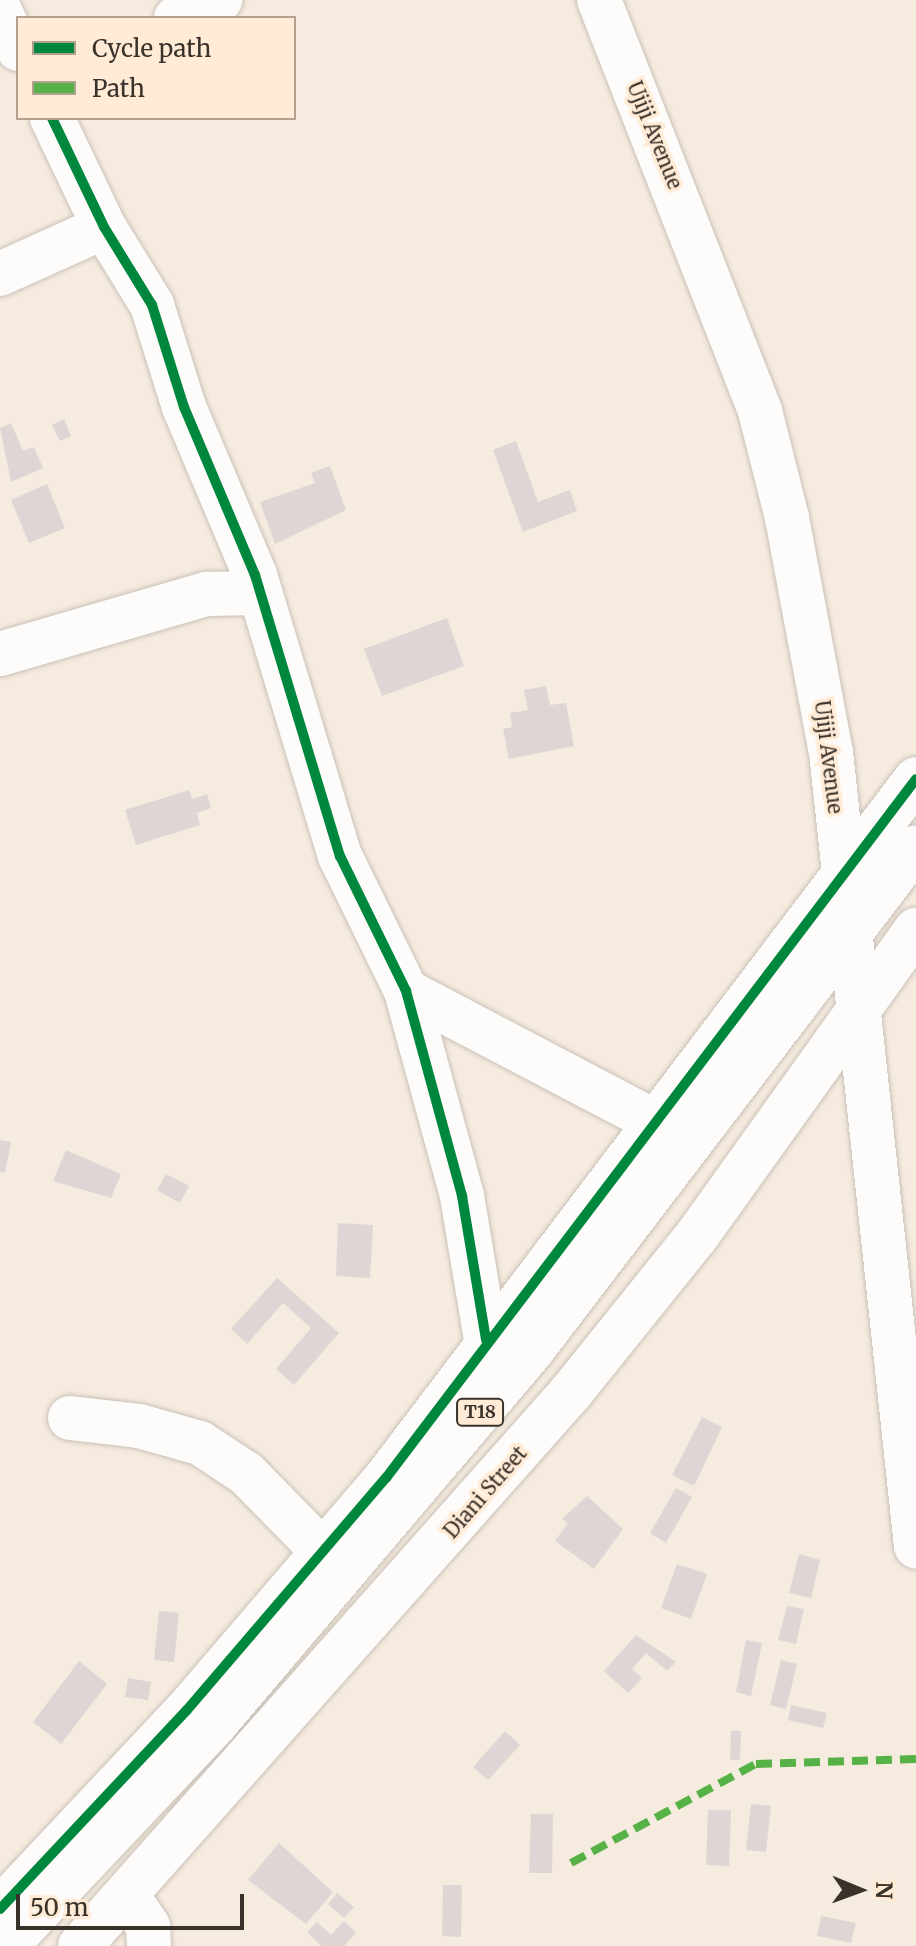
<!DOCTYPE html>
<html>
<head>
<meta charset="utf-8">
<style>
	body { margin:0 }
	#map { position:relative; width:916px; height:1946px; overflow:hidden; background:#f6ebdf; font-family:Merriweather,serif }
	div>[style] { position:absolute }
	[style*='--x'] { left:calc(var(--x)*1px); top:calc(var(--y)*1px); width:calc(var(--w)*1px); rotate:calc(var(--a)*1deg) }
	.building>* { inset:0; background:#ddd6d5 }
	.roads { filter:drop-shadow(0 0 2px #c9c1b8) drop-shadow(0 0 2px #c9c1b8) }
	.minor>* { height:44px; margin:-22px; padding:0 22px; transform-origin:22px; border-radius:22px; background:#fefcfa }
	.major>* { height:44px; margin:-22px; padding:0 22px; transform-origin:22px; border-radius:22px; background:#fefcfa }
	.quiet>* { height:8px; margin-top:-4px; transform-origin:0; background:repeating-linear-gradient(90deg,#56b246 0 16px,transparent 0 24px) }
	.cycleway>* { height:10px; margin:-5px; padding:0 5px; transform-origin:5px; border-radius:5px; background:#00873e }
	span { translate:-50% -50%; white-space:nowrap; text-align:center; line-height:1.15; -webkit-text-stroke:7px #ffebd6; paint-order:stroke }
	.shield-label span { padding:2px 6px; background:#ffebd6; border:2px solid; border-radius:6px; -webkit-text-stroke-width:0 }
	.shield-label { font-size:18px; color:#39322a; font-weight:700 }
	.street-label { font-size:20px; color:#39322a }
	.legend { position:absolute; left:16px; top:16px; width:280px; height:104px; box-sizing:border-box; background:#ffebd6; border:2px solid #b0a191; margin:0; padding:10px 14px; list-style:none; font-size:24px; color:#39322a }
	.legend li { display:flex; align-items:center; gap:16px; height:40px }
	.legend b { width:40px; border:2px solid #b0a191 }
	.north { position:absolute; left:820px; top:1850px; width:80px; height:80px; -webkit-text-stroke:6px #ffebd6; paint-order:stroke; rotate:91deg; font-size:22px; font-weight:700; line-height:32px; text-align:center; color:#39322a }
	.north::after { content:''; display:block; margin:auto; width:28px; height:36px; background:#39322a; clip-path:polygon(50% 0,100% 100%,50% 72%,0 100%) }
	.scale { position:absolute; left:16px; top:1894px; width:228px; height:36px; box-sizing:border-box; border:4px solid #39322a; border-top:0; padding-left:10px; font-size:24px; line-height:28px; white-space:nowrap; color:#39322a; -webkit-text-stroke:6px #ffebd6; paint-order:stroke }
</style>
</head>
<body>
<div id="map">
	<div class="building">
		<i style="clip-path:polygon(64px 419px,71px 436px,60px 441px,52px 425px)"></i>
		<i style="clip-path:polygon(11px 423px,23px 451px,34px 447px,43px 468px,11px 482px,0 428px)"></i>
		<i style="clip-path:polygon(516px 441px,538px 502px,570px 490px,577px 511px,523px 532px,493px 450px)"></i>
		<i style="clip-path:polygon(330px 466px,346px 510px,275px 544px,260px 502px,315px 483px,311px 473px)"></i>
		<i style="clip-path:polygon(47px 484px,65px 528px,29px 543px,11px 500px)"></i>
		<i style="clip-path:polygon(447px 618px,464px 666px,382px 696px,364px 649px)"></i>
		<i style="clip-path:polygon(546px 686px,550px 705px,566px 703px,574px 746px,509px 759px,503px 729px,512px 727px,510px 713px,528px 710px,524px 690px)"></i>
		<i style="clip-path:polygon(189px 790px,192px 799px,207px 794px,211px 808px,197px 813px,200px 825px,136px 845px,125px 810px)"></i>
		<i style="clip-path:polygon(0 1140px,11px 1142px,5px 1173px,0 1172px)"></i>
		<i style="clip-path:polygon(66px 1150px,121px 1174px,111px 1198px,53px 1181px)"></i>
		<i style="clip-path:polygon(166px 1174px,189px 1186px,180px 1203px,157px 1190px)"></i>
		<i style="clip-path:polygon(338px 1223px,373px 1225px,370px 1278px,336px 1276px)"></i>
		<i style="clip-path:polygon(277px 1278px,339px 1333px,294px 1385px,276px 1369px,311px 1328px,283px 1303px,247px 1344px,231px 1329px)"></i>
		<i style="clip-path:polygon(702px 1417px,722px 1427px,694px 1486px,672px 1475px)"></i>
		<i style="clip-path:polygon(676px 1488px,692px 1497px,666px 1543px,650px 1533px)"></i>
		<i style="clip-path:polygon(587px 1496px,623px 1529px,594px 1569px,555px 1541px,568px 1523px,562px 1519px)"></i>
		<i style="clip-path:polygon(799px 1554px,820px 1560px,811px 1598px,789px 1593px)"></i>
		<i style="clip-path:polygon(677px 1564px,707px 1574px,691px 1619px,661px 1608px)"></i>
		<i style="clip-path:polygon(787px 1606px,804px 1609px,796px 1644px,778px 1640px)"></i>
		<i style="clip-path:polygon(159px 1611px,179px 1613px,174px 1662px,154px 1660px)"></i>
		<i style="clip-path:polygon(636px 1635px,676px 1662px,667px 1671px,646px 1653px,632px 1669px,642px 1678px,628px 1693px,604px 1671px)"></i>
		<i style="clip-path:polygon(746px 1640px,762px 1643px,751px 1696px,736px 1692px)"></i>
		<i style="clip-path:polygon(781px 1660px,797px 1664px,786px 1709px,770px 1705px)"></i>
		<i style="clip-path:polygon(79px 1661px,107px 1684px,61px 1744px,33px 1722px)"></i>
		<i style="clip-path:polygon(128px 1678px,151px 1682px,148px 1700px,125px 1697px)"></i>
		<i style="clip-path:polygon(791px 1705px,827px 1713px,823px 1728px,788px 1720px)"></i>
		<i style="clip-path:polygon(505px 1731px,520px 1745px,488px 1780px,473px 1767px)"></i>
		<i style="clip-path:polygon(731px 1731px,741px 1731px,740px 1760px,730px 1760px)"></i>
		<i style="clip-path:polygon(751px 1804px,771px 1806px,766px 1852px,746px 1850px)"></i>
		<i style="clip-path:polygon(708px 1810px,731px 1810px,729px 1866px,706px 1865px)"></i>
		<i style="clip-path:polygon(531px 1814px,553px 1814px,552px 1873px,529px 1873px)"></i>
		<i style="clip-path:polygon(279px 1843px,333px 1892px,306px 1924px,248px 1880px)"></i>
		<i style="clip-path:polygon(443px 1885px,462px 1885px,461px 1937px,442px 1936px)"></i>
		<i style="clip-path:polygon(337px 1893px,354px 1907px,344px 1918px,328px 1904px)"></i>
		<i style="clip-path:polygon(821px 1916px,856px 1923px,851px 1943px,817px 1936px)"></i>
		<i style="clip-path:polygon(344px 1921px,356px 1933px,344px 1946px,321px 1946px,307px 1932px,317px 1922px,331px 1935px)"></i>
	</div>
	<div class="roads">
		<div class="minor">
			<i style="--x:0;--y:11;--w:42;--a:64.7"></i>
			<i style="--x:176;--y:18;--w:48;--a:-22.2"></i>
			<i style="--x:52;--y:118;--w:121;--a:64.5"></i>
			<i style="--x:104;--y:227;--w:92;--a:58.4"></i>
			<i style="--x:152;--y:305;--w:107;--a:72.6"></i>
			<i style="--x:184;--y:407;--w:182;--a:67.1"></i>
			<i style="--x:255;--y:575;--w:294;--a:73.2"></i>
			<i style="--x:340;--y:856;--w:150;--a:63.9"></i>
			<i style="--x:406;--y:991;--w:213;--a:74.7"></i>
			<i style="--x:462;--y:1196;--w:146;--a:80.5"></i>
			<i style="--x:0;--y:274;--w:114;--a:-24.3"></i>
			<i style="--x:0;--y:654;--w:216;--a:-16.2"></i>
			<i style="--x:207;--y:594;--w:52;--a:-1.1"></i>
			<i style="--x:406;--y:991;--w:280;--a:27.7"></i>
			<i style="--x:70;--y:1418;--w:69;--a:6.6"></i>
			<i style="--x:139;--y:1426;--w:63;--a:15.6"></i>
			<i style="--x:200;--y:1443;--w:56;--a:33.4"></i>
			<i style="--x:247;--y:1474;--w:137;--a:45.6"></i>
			<i style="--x:127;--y:1895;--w:37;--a:56"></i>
			<i style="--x:148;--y:1926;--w:20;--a:87"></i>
			<i style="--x:0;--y:1909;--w:273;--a:-46.8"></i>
			<i style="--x:187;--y:1710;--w:306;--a:-49.4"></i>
			<i style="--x:386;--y:1478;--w:877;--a:-52.83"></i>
			<i style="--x:80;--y:1946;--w:742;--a:-48.44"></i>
			<i style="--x:572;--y:1391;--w:198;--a:-51.2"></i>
			<i style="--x:696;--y:1237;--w:378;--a:-54.4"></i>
		</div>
		<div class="major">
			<i style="--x:599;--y:0;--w:441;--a:68.6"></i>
			<i style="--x:760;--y:411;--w:110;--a:75.8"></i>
			<i style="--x:787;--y:518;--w:238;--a:79.4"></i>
			<i style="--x:831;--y:752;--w:799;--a:83.89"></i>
			<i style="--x:6;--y:1946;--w:306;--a:-46.7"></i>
			<i style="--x:216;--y:1723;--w:490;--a:-49.7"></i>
			<i style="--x:533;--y:1349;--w:631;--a:-52.66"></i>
		</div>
	</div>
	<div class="quiet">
		<i style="--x:571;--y:1863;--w:210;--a:-28.2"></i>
		<i style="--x:756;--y:1764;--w:160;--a:-1.8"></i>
	</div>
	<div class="cycleway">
		<i style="--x:52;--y:118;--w:121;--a:64.5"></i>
		<i style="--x:104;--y:227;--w:92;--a:58.4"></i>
		<i style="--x:152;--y:305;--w:107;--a:72.6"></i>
		<i style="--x:184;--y:407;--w:182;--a:67.1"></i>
		<i style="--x:255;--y:575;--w:294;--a:73.2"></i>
		<i style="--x:340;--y:856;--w:150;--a:63.9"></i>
		<i style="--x:406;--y:991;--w:213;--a:74.7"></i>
		<i style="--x:462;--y:1196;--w:146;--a:80.5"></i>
		<i style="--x:0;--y:1909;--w:273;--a:-46.8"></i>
		<i style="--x:187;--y:1710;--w:306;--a:-49.4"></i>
		<i style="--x:386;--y:1478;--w:877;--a:-52.83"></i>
	</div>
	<div class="shield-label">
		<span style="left:480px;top:1412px">T18</span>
	</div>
	<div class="street-label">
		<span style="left:655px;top:135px;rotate:68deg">Ujiji Avenue</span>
		<span style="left:829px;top:757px;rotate:83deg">Ujiji Avenue</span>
		<span style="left:485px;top:1492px;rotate:-49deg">Diani Street</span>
	</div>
	<ul class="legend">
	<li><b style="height:10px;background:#00873e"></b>Cycle path</li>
	<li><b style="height:10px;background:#56b246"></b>Path</li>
	</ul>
	<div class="north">N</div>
	<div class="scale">50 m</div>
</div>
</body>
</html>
